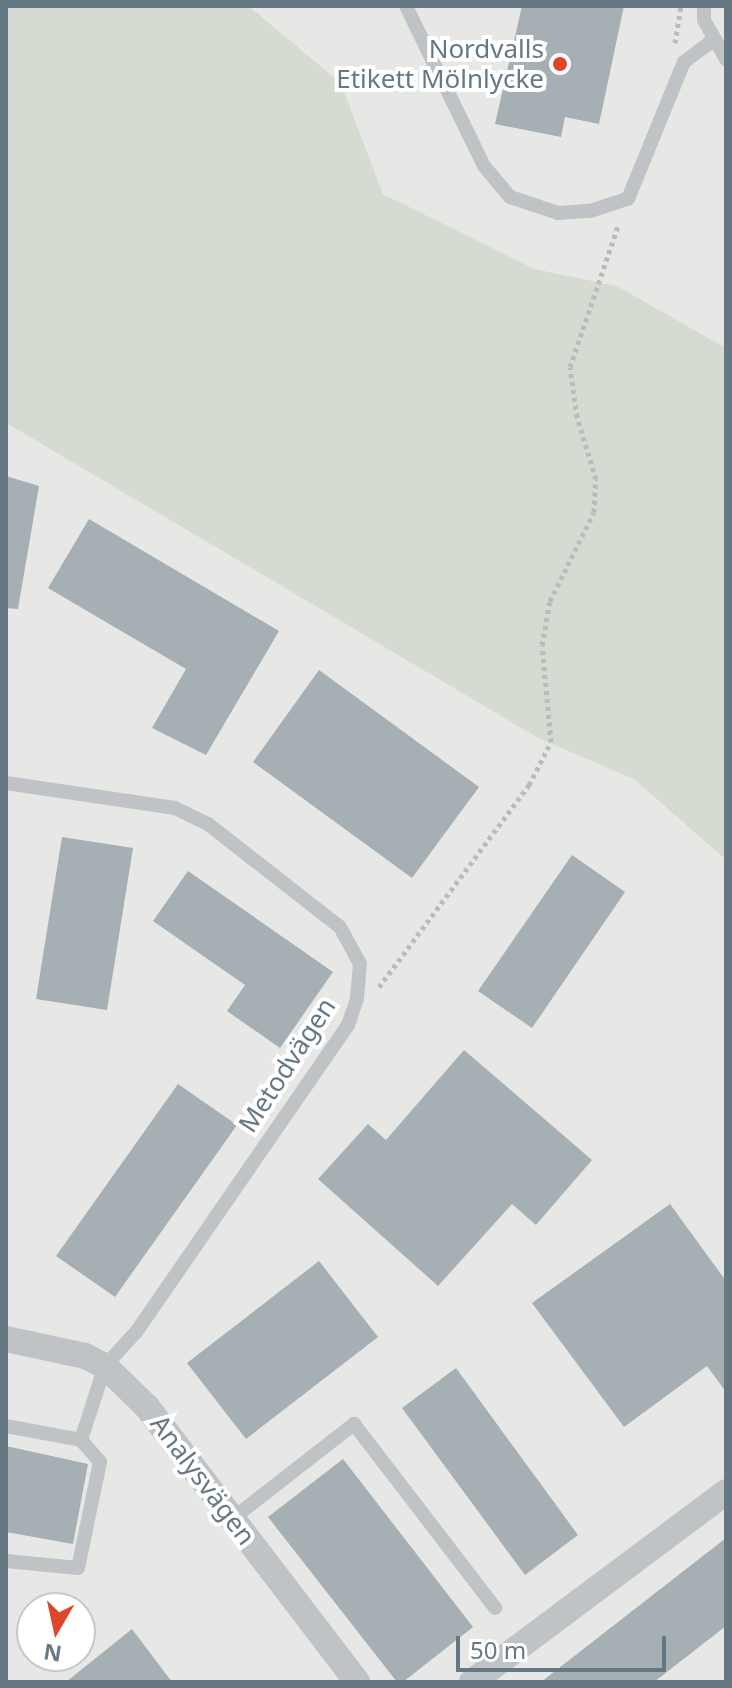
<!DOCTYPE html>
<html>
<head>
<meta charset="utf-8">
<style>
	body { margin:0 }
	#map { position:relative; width:732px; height:1688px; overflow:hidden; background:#f6f6f3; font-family:"Noto Sans",sans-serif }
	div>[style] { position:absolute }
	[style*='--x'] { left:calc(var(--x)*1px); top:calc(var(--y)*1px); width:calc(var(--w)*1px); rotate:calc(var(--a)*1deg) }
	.built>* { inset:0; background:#e7e7e6 }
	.green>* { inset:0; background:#d6dbd2 }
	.building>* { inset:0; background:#a6afb4 }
	.path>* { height:5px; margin-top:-2.5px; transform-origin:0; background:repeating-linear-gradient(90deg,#b9bcbe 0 4px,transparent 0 8px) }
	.lane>* { height:14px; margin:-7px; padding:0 7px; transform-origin:7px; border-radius:7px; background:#bfc3c6 }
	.street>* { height:26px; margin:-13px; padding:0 13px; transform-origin:13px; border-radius:13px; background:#bfc3c6 }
	.dots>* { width:22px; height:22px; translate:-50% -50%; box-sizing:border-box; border:4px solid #fff; border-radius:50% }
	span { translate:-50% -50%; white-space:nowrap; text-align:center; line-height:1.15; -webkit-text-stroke:8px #fff; paint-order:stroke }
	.poi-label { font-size:26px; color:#667883 }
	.right { translate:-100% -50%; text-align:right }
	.street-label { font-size:26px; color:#667883 }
	.frame { position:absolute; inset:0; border:8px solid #667883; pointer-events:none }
	.north { position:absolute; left:16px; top:1592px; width:80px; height:80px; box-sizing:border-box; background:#fff; border:2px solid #c2c9cd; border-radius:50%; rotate:189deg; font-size:22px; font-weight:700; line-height:32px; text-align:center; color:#667883 }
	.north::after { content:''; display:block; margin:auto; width:28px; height:36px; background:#de462b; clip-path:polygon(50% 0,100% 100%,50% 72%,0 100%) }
	.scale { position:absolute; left:456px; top:1636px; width:210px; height:36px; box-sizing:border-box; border:4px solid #667883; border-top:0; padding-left:10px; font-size:24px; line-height:28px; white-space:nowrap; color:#667883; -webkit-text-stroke:6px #fff; paint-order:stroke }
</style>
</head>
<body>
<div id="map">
	<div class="built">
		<i style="clip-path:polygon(249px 6px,726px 6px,726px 348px,617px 286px,535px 269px,383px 194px,341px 83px)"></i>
		<i style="clip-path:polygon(evenodd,6px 423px,538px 738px,635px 780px,726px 860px,726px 1682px,6px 1682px,6px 423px,32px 1608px,80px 1608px,80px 1656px,32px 1656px,32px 1608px)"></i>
	</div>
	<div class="green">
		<i style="clip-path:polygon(6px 6px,249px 6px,341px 83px,383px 194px,535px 269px,617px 286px,726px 348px,726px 860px,635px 780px,538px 738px,6px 423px)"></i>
	</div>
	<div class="building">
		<i style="clip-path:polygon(522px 6px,624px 6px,599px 124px,565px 117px,561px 137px,495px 124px)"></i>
		<i style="clip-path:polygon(6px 476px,39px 486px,18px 609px,6px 608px)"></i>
		<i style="clip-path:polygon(89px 519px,279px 631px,206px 755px,152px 728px,186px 669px,48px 588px)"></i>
		<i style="clip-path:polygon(319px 670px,479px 787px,412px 878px,253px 762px)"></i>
		<i style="clip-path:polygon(62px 837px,133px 848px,107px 1010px,36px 999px)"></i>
		<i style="clip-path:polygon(572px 855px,625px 892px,532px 1028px,478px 991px)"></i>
		<i style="clip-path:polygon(188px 871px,333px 972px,280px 1048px,227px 1011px,245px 985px,153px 921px)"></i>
		<i style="clip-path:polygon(464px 1050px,592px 1160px,536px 1225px,512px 1204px,438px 1286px,318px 1179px,368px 1124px,386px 1140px)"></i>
		<i style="clip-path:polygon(178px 1084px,237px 1125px,115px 1297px,56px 1256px)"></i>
		<i style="clip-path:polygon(670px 1204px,726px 1281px,726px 1392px,707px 1366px,624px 1427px,532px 1303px)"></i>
		<i style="clip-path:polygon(319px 1261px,378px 1337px,246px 1439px,187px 1363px)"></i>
		<i style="clip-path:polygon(456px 1368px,578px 1535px,525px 1575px,402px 1408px)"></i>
		<i style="clip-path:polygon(6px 1446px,88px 1464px,73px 1544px,6px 1532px)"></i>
		<i style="clip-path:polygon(343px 1459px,473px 1627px,403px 1682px,397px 1682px,268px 1517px)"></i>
		<i style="clip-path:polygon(726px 1538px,726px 1626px,654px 1682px,541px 1682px)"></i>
		<i style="clip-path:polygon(132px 1629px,172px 1682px,66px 1682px)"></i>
	</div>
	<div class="path">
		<i style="--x:675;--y:43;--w:37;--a:-81"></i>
		<i style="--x:379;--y:987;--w:252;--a:-53.4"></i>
		<i style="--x:529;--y:785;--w:48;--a:-62.9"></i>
		<i style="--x:551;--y:742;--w:97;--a:-95.3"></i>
		<i style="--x:542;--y:645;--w:45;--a:-79.7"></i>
		<i style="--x:550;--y:601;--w:99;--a:-63.7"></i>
		<i style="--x:594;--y:512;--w:33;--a:-87"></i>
		<i style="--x:596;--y:479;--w:65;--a:-107"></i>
		<i style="--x:577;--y:417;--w:50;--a:-98"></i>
		<i style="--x:570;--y:367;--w:152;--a:-71.2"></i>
	</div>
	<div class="lane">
		<i style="--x:406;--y:6;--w:178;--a:64"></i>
		<i style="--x:484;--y:166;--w:40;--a:50"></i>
		<i style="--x:510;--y:197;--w:51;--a:18.4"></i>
		<i style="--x:558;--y:213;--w:32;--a:-4"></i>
		<i style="--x:590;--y:211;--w:40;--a:-18"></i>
		<i style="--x:628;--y:199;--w:148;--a:-67.8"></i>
		<i style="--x:684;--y:62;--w:38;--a:-37"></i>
		<i style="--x:704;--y:6;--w:14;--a:90"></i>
		<i style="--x:704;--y:20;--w:45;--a:60.6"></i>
		<i style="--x:6;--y:783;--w:171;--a:8.4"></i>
		<i style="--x:175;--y:808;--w:37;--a:26"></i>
		<i style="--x:208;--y:824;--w:167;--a:38"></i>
		<i style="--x:340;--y:927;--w:42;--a:61.6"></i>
		<i style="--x:360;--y:964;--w:35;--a:95"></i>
		<i style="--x:357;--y:999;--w:28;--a:109"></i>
		<i style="--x:348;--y:1025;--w:373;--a:124.6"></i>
		<i style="--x:136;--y:1332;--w:46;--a:132.4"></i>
		<i style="--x:105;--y:1366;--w:78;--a:108"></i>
		<i style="--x:6;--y:1426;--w:76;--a:10.6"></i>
		<i style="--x:81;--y:1440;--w:29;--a:49"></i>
		<i style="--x:100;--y:1462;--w:108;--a:101.7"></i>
		<i style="--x:78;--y:1568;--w:72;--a:-174.4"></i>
		<i style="--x:232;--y:1519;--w:155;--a:-37.9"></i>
		<i style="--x:354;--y:1424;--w:232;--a:52.5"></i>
	</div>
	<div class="street">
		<i style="--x:6;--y:1339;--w:81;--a:12.1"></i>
		<i style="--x:85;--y:1356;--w:22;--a:27"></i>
		<i style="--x:105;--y:1366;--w:59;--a:44.3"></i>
		<i style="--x:147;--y:1407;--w:346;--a:52.6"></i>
		<i style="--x:472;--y:1682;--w:317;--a:-36.8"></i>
	</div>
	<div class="dots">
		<i style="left:560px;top:64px;background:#de462b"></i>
	</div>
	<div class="poi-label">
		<span class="right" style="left:544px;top:64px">Nordvalls<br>Etikett Mölnlycke</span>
	</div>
	<div class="street-label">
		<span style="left:287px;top:1065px;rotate:-57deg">Metodvägen</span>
		<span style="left:203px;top:1480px;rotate:53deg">Analysvägen</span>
	</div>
	<div class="frame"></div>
	<div class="north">N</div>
	<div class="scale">50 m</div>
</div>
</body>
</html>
